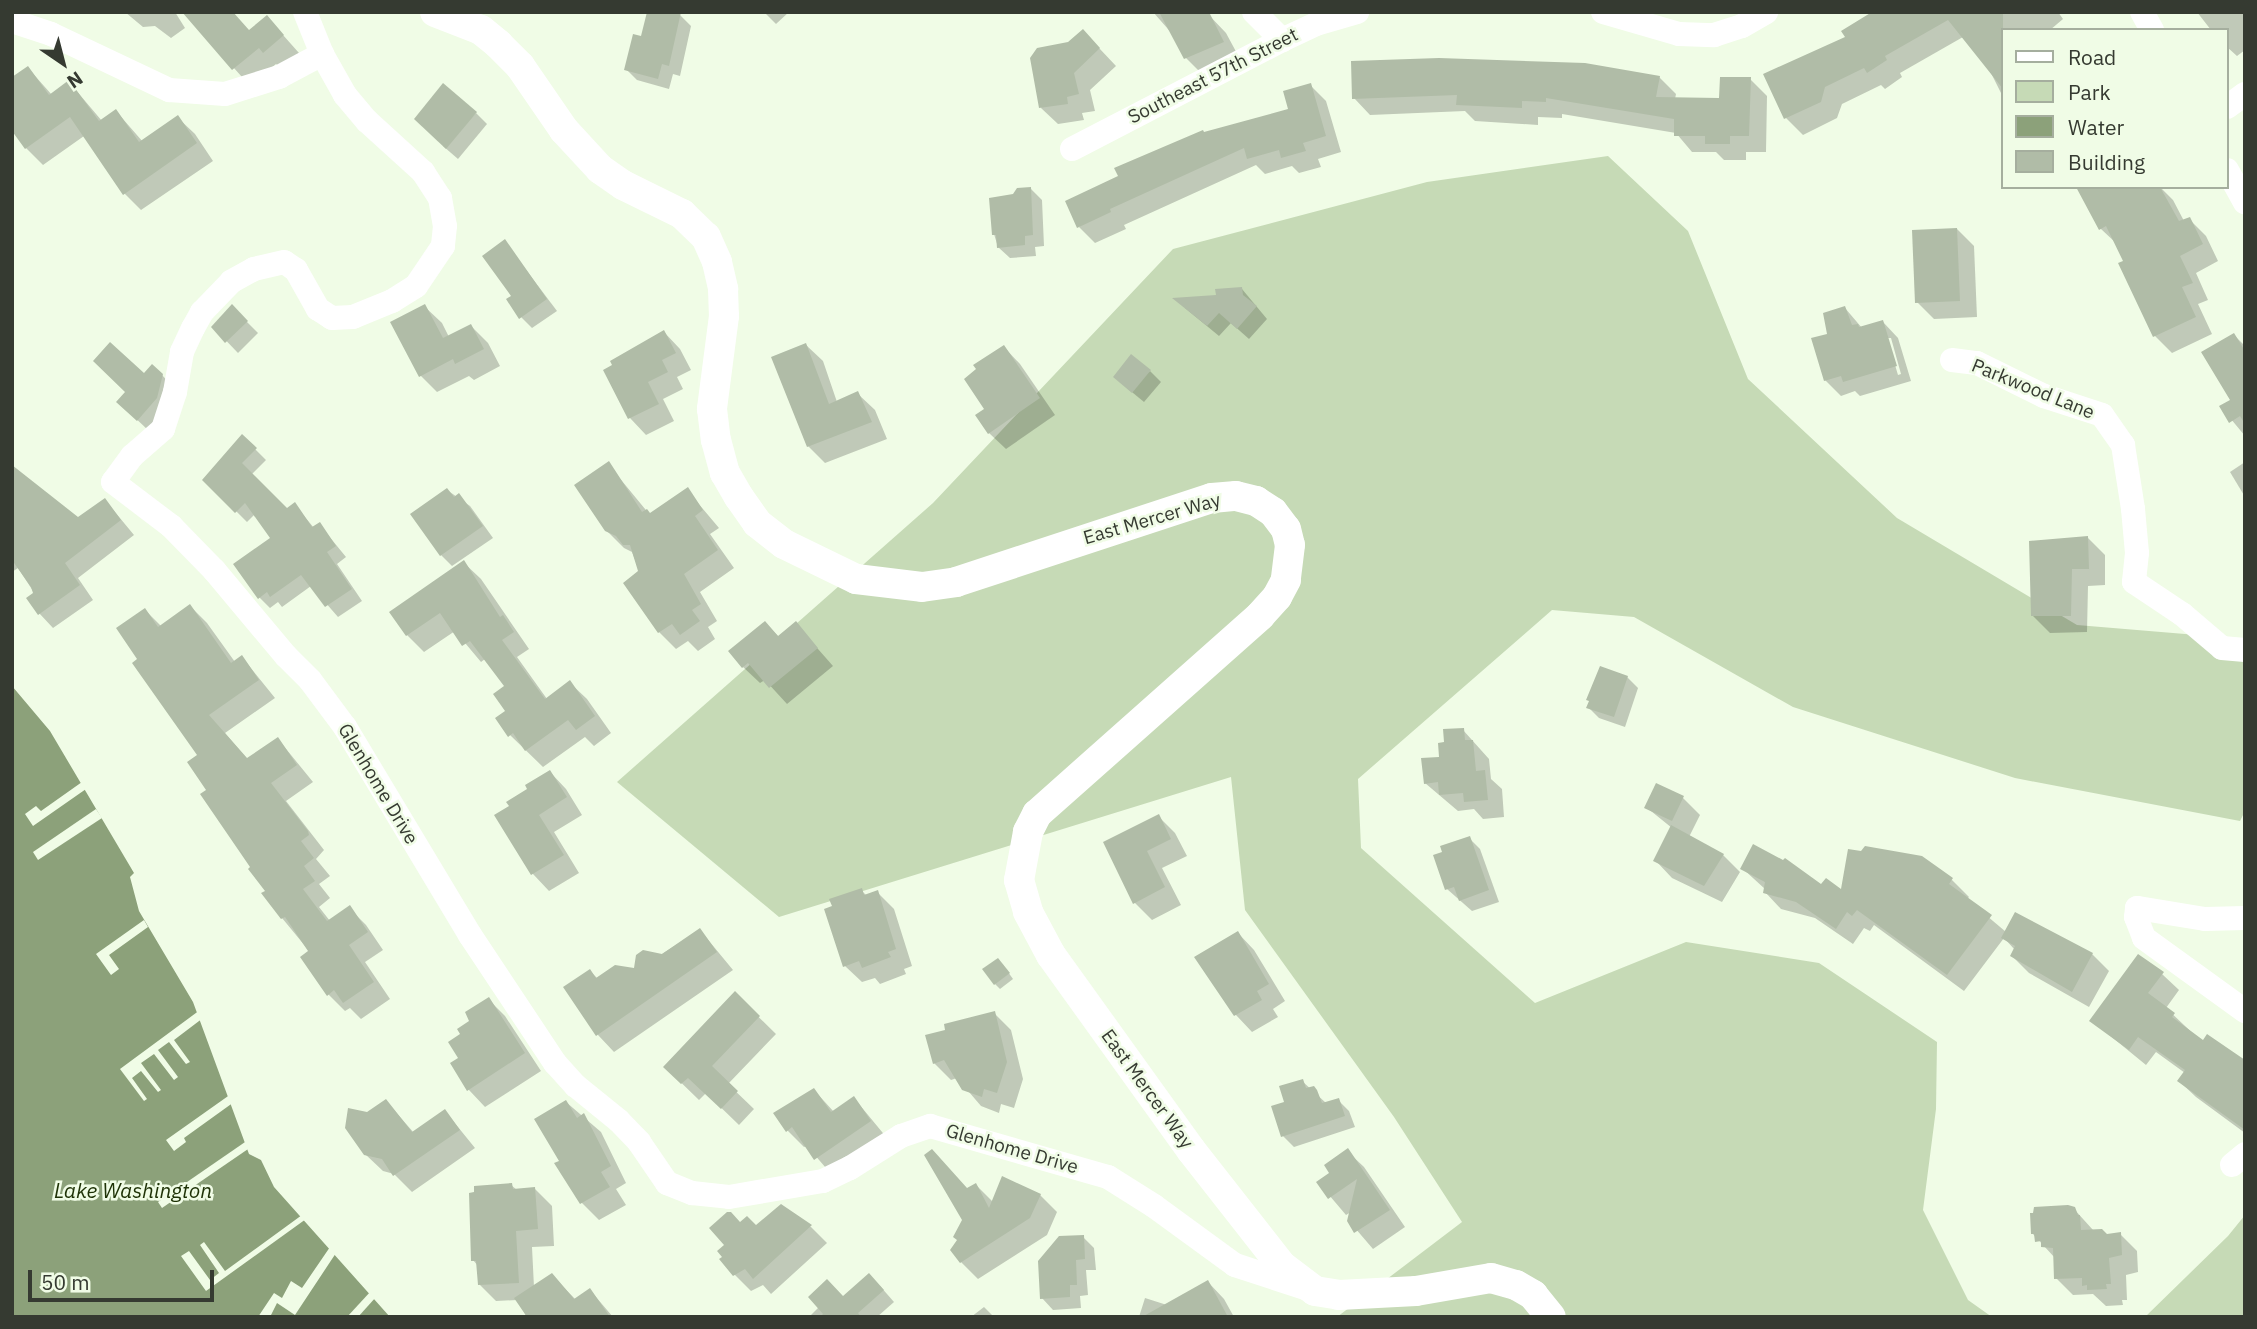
<!DOCTYPE html>
<html>
<head>
<meta charset="utf-8">
<style>
	body { margin:0 }
	#map { position:relative; width:2257px; height:1329px; overflow:hidden; background:#f0fce6; font-family:"IBM Plex Sans",sans-serif }
	div>[style] { position:absolute }
	[style*='--x'] { left:calc(var(--x)*1px); top:calc(var(--y)*1px); width:calc(var(--w)*1px); rotate:calc(var(--a)*1deg) }
	.green>* { inset:0; background:#c6dab6 }
	.water>* { inset:0; background:#8ca17a }
	.pier>* { inset:0; background:#f0fce6 }
	.shadow>* { inset:0; background:#0003 }
	.building>* { inset:0; background:#b0bca7 }
	.minor>* { height:24px; margin:-12px; padding:0 12px; transform-origin:12px; border-radius:12px; background:#fff }
	.tertiary>* { height:30px; margin:-15px; padding:0 15px; transform-origin:15px; border-radius:15px; background:#fff }
	span { translate:-50% -50%; white-space:nowrap; text-align:center; line-height:1.15; -webkit-text-stroke:5px #f0fce6; paint-order:stroke }
	.street-label { font-size:19px; color:#353a31 }
	.water-label { font-size:21px; color:#1e3206; font-style:italic }
	.frame { position:absolute; inset:0; border:14px solid #353a31; pointer-events:none }
	.legend { position:absolute; left:2001px; top:28px; width:228px; height:161px; box-sizing:border-box; background:#f0fce6; border:2px solid #a5ae9e; margin:0; padding:9px 12px; list-style:none; font-size:21px; color:#353a31 }
	.legend li { display:flex; align-items:center; gap:14px; height:35px }
	.legend b { width:35px; border:2px solid #a5ae9e }
	.north { position:absolute; left:28px; top:28px; width:70px; height:70px; -webkit-text-stroke:5px #f0fce6; paint-order:stroke; rotate:145deg; font-size:19px; font-weight:700; line-height:28px; text-align:center; color:#353a31 }
	.north::after { content:''; display:block; margin:auto; width:24px; height:32px; background:#353a31; clip-path:polygon(50% 0,100% 100%,50% 72%,0 100%) }
	.scale { position:absolute; left:28px; top:1270px; width:186px; height:32px; box-sizing:border-box; border:4px solid #353a31; border-top:0; padding-left:9px; font-size:21px; line-height:24px; white-space:nowrap; color:#353a31; -webkit-text-stroke:5px #f0fce6; paint-order:stroke }
</style>
</head>
<body>
<div id="map">
	<div class="green">
		<i style="clip-path:polygon(1608px 156px,1688px 231px,1748px 379px,1897px 518px,2077px 625px,2245px 639px,2245px 811px,2240px 821px,2015px 778px,1793px 707px,1634px 617px,1552px 610px,1358px 779px,1361px 848px,1535px 1003px,1686px 942px,1819px 963px,1937px 1042px,1936px 1109px,1923px 1210px,1968px 1300px,1992px 1317px,1337px 1317px,1462px 1222px,1394px 1117px,1245px 910px,1231px 777px,779px 917px,617px 782px,933px 503px,1173px 249px,1427px 182px)"></i>
		<i style="clip-path:polygon(2245px 1215px,2245px 1317px,2145px 1317px,2228px 1236px)"></i>
	</div>
	<div class="water">
		<i style="clip-path:polygon(12px 686px,50px 731px,134px 873px,130px 877px,139px 911px,193px 1002px,249px 1154px,261px 1160px,274px 1187px,390px 1317px,12px 1317px)"></i>
	</div>
	<div class="pier">
		<i style="clip-path:polygon(82px 782px,86px 789px,33px 826px,25px 814px,36px 806px,41px 811px)"></i>
		<i style="clip-path:polygon(96px 809px,102px 818px,38px 860px,33px 852px)"></i>
		<i style="clip-path:polygon(144px 920px,148px 927px,109px 955px,119px 969px,111px 975px,96px 954px)"></i>
		<i style="clip-path:polygon(200px 1010px,203px 1018px,174px 1040px,190px 1062px,186px 1064px,169px 1042px,158px 1050px,178px 1077px,174px 1080px,154px 1054px,141px 1063px,161px 1090px,158px 1092px,141px 1071px,132px 1078px,147px 1099px,144px 1101px,120px 1069px)"></i>
		<i style="clip-path:polygon(231px 1094px,234px 1102px,184px 1138px,186px 1142px,174px 1151px,166px 1140px)"></i>
		<i style="clip-path:polygon(248px 1140px,251px 1147px,162px 1208px,158px 1202px)"></i>
		<i style="clip-path:polygon(302px 1215px,306px 1219px,206px 1291px,181px 1256px,189px 1251px,210px 1280px,219px 1273px,200px 1245px,204px 1242px,225px 1271px)"></i>
		<i style="clip-path:polygon(330px 1247px,336px 1253px,295px 1315px,277px 1303px,270px 1317px,258px 1317px,274px 1293px,282px 1298px,291px 1281px,302px 1288px)"></i>
		<i style="clip-path:polygon(371px 1291px,376px 1297px,358px 1317px,347px 1317px)"></i>
	</div>
	<div class="shadow">
		<i style="clip-path:polygon(125px 12px,175px 12px,185px 28px,171px 38px,155px 26px,143px 27px)"></i>
		<i style="clip-path:polygon(764px 12px,789px 12px,776px 24px)"></i>
		<i style="clip-path:polygon(1153px 12px,1206px 12px,1226px 33px,1240px 59px,1202px 74px,1185px 57px,1175px 37px)"></i>
		<i style="clip-path:polygon(1886px 12px,2058px 12px,2063px 19px,2050px 30px,2003px 30px,2003px 97px,1988px 67px,1963px 37px,1900px 73px,1902px 77px,1885px 89px,1881px 85px,1842px 104px,1837px 118px,1803px 135px,1786px 118px,1847px 37px)"></i>
		<i style="clip-path:polygon(2197px 12px,2245px 12px,2245px 50px,2237px 56px,2227px 47px,2227px 30px,2211px 30px)"></i>
		<i style="clip-path:polygon(680px 15px,691px 26px,680px 76px,673px 74px,669px 89px,637px 80px,626px 69px,642px 38px)"></i>
		<i style="clip-path:polygon(267px 17px,299px 53px,281px 68px,276px 64px,250px 86px,192px 21px,250px 32px)"></i>
		<i style="clip-path:polygon(1083px 31px,1116px 66px,1090px 90px,1095px 111px,1082px 113px,1084px 120px,1058px 124px,1041px 108px,1069px 44px)"></i>
		<i style="clip-path:polygon(28px 68px,52px 95px,69px 82px,102px 121px,116px 111px,143px 142px,178px 118px,195px 134px,213px 161px,141px 210px,125px 194px,84px 136px,43px 165px,26px 148px)"></i>
		<i style="clip-path:polygon(1659px 77px,1676px 94px,1675px 99px,1721px 100px,1750px 79px,1767px 96px,1766px 152px,1746px 152px,1746px 160px,1724px 160px,1716px 152px,1692px 152px,1676px 133px,1562px 114px,1562px 118px,1538px 117px,1538px 125px,1475px 121px,1465px 111px,1370px 115px,1354px 98px)"></i>
		<i style="clip-path:polygon(1310px 85px,1326px 101px,1341px 152px,1318px 159px,1321px 167px,1299px 173px,1292px 166px,1265px 174px,1256px 165px,1124px 225px,1126px 229px,1095px 243px,1079px 227px,1205px 134px,1290px 110px)"></i>
		<i style="clip-path:polygon(476px 113px,487px 124px,458px 159px,443px 146px)"></i>
		<i style="clip-path:polygon(2078px 187px,2160px 187px,2173px 200px,2184px 221px,2189px 219px,2206px 236px,2218px 261px,2196px 273px,2208px 300px,2198px 304px,2212px 334px,2172px 353px,2155px 336px,2120px 264px,2125px 262px,2117px 244px,2101px 229px)"></i>
		<i style="clip-path:polygon(1031px 189px,1042px 200px,1044px 246px,1035px 247px,1036px 256px,1010px 258px,998px 247px,994px 234px,1014px 195px)"></i>
		<i style="clip-path:polygon(1957px 229px,1974px 246px,1977px 317px,1934px 319px,1917px 302px)"></i>
		<i style="clip-path:polygon(505px 242px,557px 311px,532px 328px,521px 317px,513px 297px)"></i>
		<i style="clip-path:polygon(1242px 289px,1267px 319px,1249px 339px,1231px 323px,1219px 336px,1185px 308px)"></i>
		<i style="clip-path:polygon(232px 307px,258px 333px,238px 353px,213px 327px)"></i>
		<i style="clip-path:polygon(425px 307px,442px 323px,449px 337px,471px 326px,488px 343px,500px 366px,474px 380px,469px 376px,437px 392px,420px 375px)"></i>
		<i style="clip-path:polygon(evenodd,1845px 308px,1862px 328px,1883px 322px,1898px 338px,1911px 381px,1860px 396px,1855px 391px,1841px 396px,1825px 380px,1829px 335px,1845px 308px,1887px 338px,1891px 338px,1901px 374px,1898px 375px,1887px 338px)"></i>
		<i style="clip-path:polygon(664px 332px,680px 349px,691px 370px,677px 377px,683px 389px,663px 399px,674px 421px,646px 435px,630px 418px,605px 371px)"></i>
		<i style="clip-path:polygon(2234px 335px,2245px 346px,2245px 436px,2221px 407px,2232px 400px)"></i>
		<i style="clip-path:polygon(806px 345px,823px 361px,837px 402px,858px 394px,875px 410px,887px 439px,825px 463px,808px 446px)"></i>
		<i style="clip-path:polygon(1004px 347px,1020px 364px,1055px 415px,1006px 449px,989px 433px,986px 409px)"></i>
		<i style="clip-path:polygon(1150px 371px,1161px 382px,1144px 402px,1127px 388px)"></i>
		<i style="clip-path:polygon(144px 375px,162px 375px,173px 387px,149px 431px,130px 413px)"></i>
		<i style="clip-path:polygon(242px 436px,266px 460px,251px 475px,287px 511px,295px 505px,314px 528px,319px 524px,346px 557px,337px 564px,362px 601px,338px 617px,311px 586px,282px 607px,278px 602px,270px 608px,259px 597px,272px 538px,255px 514px,247px 522px,204px 479px)"></i>
		<i style="clip-path:polygon(2245px 462px,2245px 497px,2230px 472px)"></i>
		<i style="clip-path:polygon(608px 464px,650px 515px,687px 490px,719px 528px,710px 534px,734px 568px,700px 592px,717px 621px,708px 627px,715px 639px,698px 651px,688px 641px,676px 649px,659px 632px,625px 583px,640px 572px,632px 552px,624px 548px,606px 530px)"></i>
		<i style="clip-path:polygon(447px 490px,470px 506px,493px 538px,452px 566px,441px 555px)"></i>
		<i style="clip-path:polygon(105px 500px,134px 535px,78px 578px,93px 600px,53px 628px,39px 613px,35px 594px,18px 568px,12px 572px,12px 513px,77px 520px)"></i>
		<i style="clip-path:polygon(2088px 538px,2105px 555px,2105px 585px,2088px 586px,2087px 632px,2050px 633px,2033px 616px)"></i>
		<i style="clip-path:polygon(464px 563px,481px 579px,529px 649px,517px 657px,547px 699px,570px 683px,587px 699px,611px 733px,594px 746px,585px 737px,543px 767px,510px 735px,507px 687px,485px 659px,481px 662px,455px 631px,424px 652px,407px 635px,392px 613px)"></i>
		<i style="clip-path:polygon(190px 606px,207px 623px,235px 662px,242px 657px,275px 698px,225px 733px,248px 760px,278px 739px,313px 782px,286px 801px,324px 850px,316px 859px,330px 876px,319px 884px,330px 898px,319px 907px,330px 921px,349px 908px,366px 925px,383px 950px,365px 962px,390px 999px,361px 1019px,350px 1008px,345px 1011px,328px 994px,310px 952px,282px 918px,208px 790px,199px 756px,140px 659px,145px 610px,161px 626px)"></i>
		<i style="clip-path:polygon(765px 623px,779px 637px,796px 624px,833px 666px,787px 704px,765px 680px,760px 683px,743px 667px)"></i>
		<i style="clip-path:polygon(1627px 677px,1638px 688px,1625px 727px,1599px 718px,1588px 707px)"></i>
		<i style="clip-path:polygon(1463px 730px,1489px 759px,1491px 779px,1502px 789px,1504px 817px,1483px 819px,1474px 809px,1458px 811px,1425px 783px,1446px 744px)"></i>
		<i style="clip-path:polygon(550px 772px,566px 789px,582px 815px,554px 832px,579px 873px,549px 891px,533px 874px,511px 806px)"></i>
		<i style="clip-path:polygon(1657px 785px,1683px 798px,1700px 815px,1689px 837px,1723px 855px,1740px 872px,1722px 902px,1672px 878px,1656px 861px,1672px 828px,1646px 807px)"></i>
		<i style="clip-path:polygon(1158px 816px,1175px 833px,1187px 856px,1162px 868px,1181px 905px,1152px 920px,1135px 903px,1105px 843px)"></i>
		<i style="clip-path:polygon(1469px 838px,1480px 849px,1499px 902px,1472px 911px,1447px 889px)"></i>
		<i style="clip-path:polygon(1742px 868px,1842px 892px,1952px 880px,1969px 897px,1967px 899px,2006px 932px,2092px 954px,2109px 971px,2089px 1007px,2029px 973px,2012px 956px,2015px 950px,2004px 938px,1964px 991px,1874px 925px,1870px 931px,1864px 928px,1853px 944px,1815px 918px,1781px 909px,1765px 892px,1765px 889px)"></i>
		<i style="clip-path:polygon(861px 890px,867px 896px,877px 892px,894px 909px,912px 966px,904px 969px,906px 974px,880px 984px,875px 978px,862px 982px,845px 966px)"></i>
		<i style="clip-path:polygon(700px 930px,733px 970px,614px 1052px,598px 1035px,590px 971px,598px 979px,635px 971px)"></i>
		<i style="clip-path:polygon(1238px 933px,1254px 950px,1285px 1001px,1273px 1009px,1278px 1017px,1252px 1032px,1236px 1015px)"></i>
		<i style="clip-path:polygon(1003px 965px,1013px 979px,1000px 989px,995px 984px)"></i>
		<i style="clip-path:polygon(2162px 974px,2179px 990px,2166px 1008px,2203px 1043px,2245px 1063px,2245px 1133px,2196px 1097px,2179px 1081px,2185px 1073px,2156px 1052px,2146px 1065px,2091px 1020px)"></i>
		<i style="clip-path:polygon(735px 994px,776px 1034px,728px 1084px,754px 1109px,739px 1125px,706px 1093px,699px 1100px,665px 1067px)"></i>
		<i style="clip-path:polygon(488px 999px,505px 1016px,541px 1071px,485px 1107px,469px 1090px,452px 1064px,461px 1058px,462px 1034px)"></i>
		<i style="clip-path:polygon(994px 1013px,1011px 1030px,1023px 1079px,1014px 1108px,1001px 1104px,999px 1113px,981px 1106px,957px 1078px,951px 1080px,934px 1063px)"></i>
		<i style="clip-path:polygon(1302px 1081px,1326px 1103px,1338px 1100px,1349px 1111px,1355px 1127px,1294px 1147px,1283px 1136px,1287px 1103px)"></i>
		<i style="clip-path:polygon(814px 1090px,834px 1112px,854px 1098px,887px 1138px,832px 1175px,807px 1146px,804px 1147px,787px 1130px)"></i>
		<i style="clip-path:polygon(386px 1101px,414px 1133px,445px 1111px,475px 1148px,412px 1192px,394px 1174px,383px 1171px,365px 1154px,367px 1113px)"></i>
		<i style="clip-path:polygon(566px 1102px,601px 1132px,626px 1183px,616px 1189px,626px 1205px,599px 1220px,582px 1203px,557px 1164px,561px 1162px)"></i>
		<i style="clip-path:polygon(1347px 1151px,1364px 1167px,1405px 1227px,1373px 1249px,1349px 1221px,1351px 1212px,1346px 1215px,1318px 1182px,1331px 1173px)"></i>
		<i style="clip-path:polygon(511px 1185px,517px 1190px,535px 1189px,552px 1206px,554px 1246px,532px 1247px,534px 1287px,552px 1275px,576px 1300px,590px 1290px,613px 1317px,527px 1317px,517px 1300px,496px 1301px,480px 1285px,478px 1266px,473px 1260px)"></i>
		<i style="clip-path:polygon(976px 1185px,993px 1202px,1040px 1195px,1057px 1212px,1047px 1235px,978px 1279px,961px 1262px,958px 1240px,964px 1220px,967px 1190px)"></i>
		<i style="clip-path:polygon(781px 1207px,811px 1227px,827px 1243px,771px 1294px,763px 1285px,751px 1291px,734px 1274px,724px 1257px,741px 1224px,756px 1227px)"></i>
		<i style="clip-path:polygon(2074px 1209px,2093px 1230px,2107px 1236px,2120px 1234px,2137px 1251px,2138px 1272px,2126px 1275px,2127px 1300px,2122px 1300px,2123px 1305px,2106px 1306px,2093px 1294px,2073px 1295px,2056px 1278px,2055px 1258px,2033px 1234px)"></i>
		<i style="clip-path:polygon(1083px 1237px,1094px 1248px,1096px 1270px,1086px 1270px,1088px 1295px,1080px 1296px,1081px 1308px,1053px 1310px,1042px 1298px)"></i>
		<i style="clip-path:polygon(1208px 1282px,1224px 1299px,1234px 1317px,1139px 1317px,1145px 1298px,1167px 1305px)"></i>
		<i style="clip-path:polygon(880px 1286px,894px 1302px,877px 1317px,809px 1317px,819px 1307px)"></i>
		<i style="clip-path:polygon(984px 1307px,994px 1317px,971px 1317px)"></i>
	</div>
	<div class="building">
		<i style="clip-path:polygon(182px 12px,233px 12px,249px 30px,267px 15px,284px 35px,263px 53px,259px 48px,232px 70px)"></i>
		<i style="clip-path:polygon(647px 12px,681px 12px,669px 66px,662px 64px,658px 79px,624px 70px,633px 34px,641px 36px)"></i>
		<i style="clip-path:polygon(1159px 12px,1209px 12px,1224px 42px,1184px 59px)"></i>
		<i style="clip-path:polygon(1872px 12px,2003px 12px,2003px 89px,1948px 20px,1885px 56px,1887px 60px,1867px 73px,1864px 68px,1825px 87px,1821px 102px,1784px 119px,1763px 74px,1845px 37px,1841px 31px)"></i>
		<i style="clip-path:polygon(1083px 29px,1100px 48px,1074px 73px,1079px 94px,1067px 97px,1068px 104px,1039px 108px,1030px 58px,1037px 48px,1068px 42px)"></i>
		<i style="clip-path:polygon(1439px 58px,1585px 63px,1660px 76px,1656px 97px,1719px 98px,1720px 77px,1751px 77px,1749px 136px,1730px 136px,1730px 144px,1705px 144px,1705px 136px,1674px 136px,1674px 119px,1546px 98px,1546px 102px,1522px 101px,1522px 108px,1456px 105px,1457px 95px,1352px 99px,1351px 61px)"></i>
		<i style="clip-path:polygon(28px 66px,49px 95px,69px 80px,99px 121px,116px 109px,139px 142px,178px 115px,197px 143px,123px 195px,70px 117px,25px 149px,12px 131px,12px 77px)"></i>
		<i style="clip-path:polygon(443px 83px,477px 112px,446px 149px,414px 119px)"></i>
		<i style="clip-path:polygon(1311px 83px,1326px 136px,1303px 143px,1306px 151px,1281px 158px,1279px 150px,1247px 159px,1244px 148px,1110px 209px,1111px 212px,1077px 228px,1065px 201px,1118px 176px,1114px 168px,1203px 130px,1204px 132px,1288px 109px,1283px 91px)"></i>
		<i style="clip-path:polygon(1031px 187px,1033px 235px,1025px 236px,1025px 245px,997px 248px,996px 235px,992px 235px,989px 198px,1013px 194px,1017px 188px)"></i>
		<i style="clip-path:polygon(2076px 187px,2160px 187px,2179px 221px,2190px 217px,2203px 244px,2180px 256px,2193px 283px,2182px 287px,2196px 317px,2153px 337px,2118px 263px,2123px 261px,2106px 226px,2099px 230px)"></i>
		<i style="clip-path:polygon(1957px 228px,1960px 301px,1915px 303px,1912px 230px)"></i>
		<i style="clip-path:polygon(505px 239px,547px 299px,519px 319px,506px 299px,511px 296px,482px 256px)"></i>
		<i style="clip-path:polygon(1242px 287px,1243px 295px,1257px 306px,1237px 329px,1219px 313px,1207px 326px,1172px 298px,1216px 295px,1215px 289px)"></i>
		<i style="clip-path:polygon(232px 304px,248px 321px,225px 343px,211px 327px)"></i>
		<i style="clip-path:polygon(425px 304px,443px 338px,471px 324px,484px 349px,455px 364px,453px 359px,419px 377px,390px 322px)"></i>
		<i style="clip-path:polygon(1845px 306px,1852px 325px,1858px 324px,1859px 327px,1883px 320px,1897px 366px,1843px 382px,1841px 376px,1824px 381px,1811px 338px,1827px 334px,1823px 313px)"></i>
		<i style="clip-path:polygon(664px 330px,676px 353px,662px 360px,668px 372px,648px 382px,659px 404px,628px 419px,603px 370px,612px 365px,610px 361px)"></i>
		<i style="clip-path:polygon(2234px 333px,2245px 351px,2245px 424px,2240px 416px,2229px 423px,2219px 406px,2230px 400px,2201px 352px)"></i>
		<i style="clip-path:polygon(110px 342px,144px 373px,152px 364px,163px 374px,157px 398px,137px 421px,116px 402px,125px 392px,93px 361px)"></i>
		<i style="clip-path:polygon(806px 343px,829px 404px,858px 391px,872px 422px,807px 447px,771px 357px)"></i>
		<i style="clip-path:polygon(1004px 345px,1040px 398px,988px 434px,975px 415px,984px 409px,964px 379px,976px 369px,973px 365px)"></i>
		<i style="clip-path:polygon(1131px 354px,1151px 370px,1132px 393px,1113px 377px)"></i>
		<i style="clip-path:polygon(242px 434px,257px 448px,242px 463px,287px 508px,295px 502px,312px 527px,320px 522px,336px 546px,327px 552px,352px 589px,325px 607px,301px 575px,270px 597px,267px 592px,258px 599px,233px 564px,270px 538px,245px 503px,235px 513px,202px 480px)"></i>
		<i style="clip-path:polygon(609px 461px,642px 512px,647px 509px,650px 513px,688px 487px,703px 510px,695px 516px,718px 550px,684px 574px,701px 604px,692px 610px,700px 621px,680px 635px,672px 624px,658px 633px,623px 583px,638px 571px,630px 545px,623px 545px,616px 536px,605px 531px,574px 485px)"></i>
		<i style="clip-path:polygon(12px 465px,78px 517px,105px 498px,121px 520px,65px 563px,80px 585px,38px 615px,26px 598px,33px 593px,31px 587px,12px 560px)"></i>
		<i style="clip-path:polygon(447px 488px,454px 497px,459px 493px,483px 526px,440px 556px,410px 514px)"></i>
		<i style="clip-path:polygon(2088px 536px,2089px 569px,2072px 569px,2071px 616px,2031px 616px,2029px 541px)"></i>
		<i style="clip-path:polygon(464px 560px,500px 617px,503px 615px,514px 632px,502px 640px,545px 699px,570px 680px,595px 716px,576px 730px,568px 720px,525px 751px,513px 733px,508px 737px,495px 718px,505px 711px,493px 694px,504px 686px,470px 641px,462px 646px,440px 613px,406px 636px,389px 612px)"></i>
		<i style="clip-path:polygon(190px 604px,231px 663px,242px 655px,259px 680px,209px 715px,247px 758px,278px 737px,297px 765px,271px 783px,308px 831px,309px 835px,301px 841px,314px 858px,304px 866px,315px 881px,303px 889px,327px 921px,350px 905px,368px 932px,349px 945px,374px 982px,343px 1003px,334px 990px,327px 996px,300px 957px,308px 951px,285px 917px,281px 919px,261px 893px,265px 891px,248px 869px,250px 867px,200px 794px,206px 790px,187px 762px,197px 755px,132px 663px,137px 659px,116px 628px,145px 608px,158px 627px)"></i>
		<i style="clip-path:polygon(765px 621px,778px 636px,796px 621px,818px 648px,769px 688px,748px 663px,742px 668px,728px 651px)"></i>
		<i style="clip-path:polygon(1600px 666px,1628px 676px,1614px 717px,1586px 708px,1589px 701px,1586px 700px)"></i>
		<i style="clip-path:polygon(1464px 728px,1465px 740px,1473px 740px,1476px 771px,1485px 770px,1488px 800px,1464px 802px,1463px 793px,1439px 795px,1438px 782px,1424px 784px,1421px 758px,1439px 757px,1438px 743px,1444px 742px,1443px 729px)"></i>
		<i style="clip-path:polygon(550px 770px,567px 797px,539px 815px,564px 855px,531px 875px,494px 815px,509px 806px,506px 802px,527px 789px,525px 785px)"></i>
		<i style="clip-path:polygon(1656px 783px,1684px 796px,1672px 821px,1644px 808px)"></i>
		<i style="clip-path:polygon(1159px 814px,1171px 839px,1147px 851px,1165px 887px,1133px 904px,1103px 842px)"></i>
		<i style="clip-path:polygon(1671px 825px,1724px 854px,1704px 886px,1653px 861px)"></i>
		<i style="clip-path:polygon(1470px 836px,1489px 890px,1459px 901px,1454px 887px,1445px 890px,1433px 855px,1442px 852px,1440px 846px)"></i>
		<i style="clip-path:polygon(1753px 844px,1783px 860px,1785px 858px,1821px 884px,1826px 878px,1841px 889px,1848px 849px,1861px 851px,1865px 846px,1922px 856px,1953px 878px,1949px 884px,1992px 915px,1947px 975px,1857px 910px,1852px 916px,1847px 912px,1836px 929px,1796px 902px,1763px 893px,1765px 882px,1740px 869px)"></i>
		<i style="clip-path:polygon(862px 888px,864px 895px,878px 890px,896px 949px,888px 952px,891px 957px,862px 968px,859px 961px,843px 967px,824px 909px,832px 906px,829px 899px)"></i>
		<i style="clip-path:polygon(2015px 912px,2093px 953px,2072px 992px,2010px 956px,2015px 946px,2001px 938px)"></i>
		<i style="clip-path:polygon(700px 928px,717px 952px,596px 1036px,563px 987px,590px 969px,596px 978px,615px 965px,634px 968px,636px 955px,643px 950px,662px 954px)"></i>
		<i style="clip-path:polygon(1238px 931px,1269px 984px,1257px 991px,1262px 1000px,1234px 1016px,1194px 957px)"></i>
		<i style="clip-path:polygon(2138px 954px,2164px 972px,2148px 993px,2175px 1013px,2172px 1017px,2203px 1040px,2207px 1034px,2245px 1060px,2245px 1130px,2177px 1081px,2185px 1070px,2138px 1037px,2129px 1050px,2089px 1021px)"></i>
		<i style="clip-path:polygon(998px 958px,1010px 973px,994px 985px,982px 969px)"></i>
		<i style="clip-path:polygon(735px 991px,760px 1016px,712px 1066px,738px 1091px,721px 1109px,688px 1078px,681px 1084px,663px 1067px)"></i>
		<i style="clip-path:polygon(489px 997px,525px 1053px,467px 1091px,450px 1063px,458px 1058px,448px 1042px,460px 1034px,457px 1029px,469px 1021px,465px 1012px)"></i>
		<i style="clip-path:polygon(995px 1011px,1007px 1062px,997px 1093px,984px 1089px,982px 1097px,962px 1090px,944px 1060px,933px 1064px,925px 1035px,945px 1030px,944px 1024px)"></i>
		<i style="clip-path:polygon(1303px 1079px,1306px 1088px,1314px 1086px,1317px 1090px,1322px 1103px,1339px 1098px,1345px 1116px,1281px 1137px,1271px 1106px,1284px 1102px,1279px 1086px)"></i>
		<i style="clip-path:polygon(814px 1088px,831px 1112px,854px 1096px,871px 1121px,814px 1160px,792px 1127px,786px 1132px,773px 1113px)"></i>
		<i style="clip-path:polygon(386px 1099px,412px 1132px,445px 1109px,460px 1130px,393px 1176px,382px 1159px,364px 1155px,345px 1128px,348px 1108px,367px 1112px)"></i>
		<i style="clip-path:polygon(566px 1100px,577px 1118px,584px 1113px,611px 1166px,601px 1172px,610px 1187px,580px 1204px,554px 1163px,559px 1161px,534px 1119px)"></i>
		<i style="clip-path:polygon(1348px 1148px,1390px 1210px,1354px 1233px,1347px 1221px,1357px 1179px,1328px 1199px,1316px 1182px,1329px 1173px,1324px 1165px)"></i>
		<i style="clip-path:polygon(932px 1149px,967px 1188px,976px 1183px,989px 1208px,1002px 1176px,1041px 1194px,1030px 1218px,960px 1263px,950px 1250px,957px 1240px,953px 1237px,962px 1220px,924px 1155px)"></i>
		<i style="clip-path:polygon(512px 1183px,513px 1189px,535px 1187px,538px 1229px,516px 1231px,519px 1283px,478px 1285px,476px 1261px,471px 1261px,469px 1193px,474px 1192px,474px 1186px)"></i>
		<i style="clip-path:polygon(781px 1204px,812px 1225px,753px 1279px,745px 1269px,733px 1276px,719px 1259px,722px 1257px,717px 1251px,724px 1245px,709px 1228px,727px 1212px,731px 1212px,740px 1222px,747px 1216px,756px 1225px)"></i>
		<i style="clip-path:polygon(2068px 1205px,2075px 1207px,2078px 1215px,2080px 1215px,2081px 1230px,2102px 1229px,2107px 1234px,2121px 1232px,2122px 1255px,2109px 1258px,2111px 1284px,2106px 1284px,2107px 1289px,2087px 1290px,2087px 1285px,2082px 1286px,2082px 1278px,2054px 1279px,2053px 1248px,2041px 1247px,2041px 1241px,2035px 1242px,2034px 1234px,2031px 1234px,2030px 1213px,2033px 1213px,2034px 1207px)"></i>
		<i style="clip-path:polygon(1084px 1235px,1085px 1259px,1076px 1260px,1077px 1285px,1070px 1285px,1070px 1297px,1040px 1299px,1038px 1261px,1059px 1236px)"></i>
		<i style="clip-path:polygon(552px 1273px,574px 1299px,590px 1288px,610px 1317px,527px 1317px,514px 1298px)"></i>
		<i style="clip-path:polygon(869px 1273px,884px 1290px,858px 1313px,861px 1317px,820px 1317px,823px 1314px,808px 1297px,827px 1279px,843px 1296px)"></i>
		<i style="clip-path:polygon(1208px 1280px,1228px 1317px,1142px 1317px)"></i>
	</div>
	<div class="minor">
		<i style="--x:305;--y:12;--w:45;--a:68"></i>
		<i style="--x:322;--y:54;--w:47;--a:60.7"></i>
		<i style="--x:345;--y:95;--w:34;--a:50"></i>
		<i style="--x:367;--y:121;--w:76;--a:42.3"></i>
		<i style="--x:423;--y:172;--w:31;--a:57"></i>
		<i style="--x:440;--y:198;--w:28;--a:80"></i>
		<i style="--x:445;--y:226;--w:20;--a:96"></i>
		<i style="--x:443;--y:246;--w:48;--a:124"></i>
		<i style="--x:416;--y:286;--w:28;--a:148"></i>
		<i style="--x:392;--y:301;--w:42;--a:157.7"></i>
		<i style="--x:353;--y:317;--w:21;--a:177"></i>
		<i style="--x:332;--y:318;--w:17;--a:-147"></i>
		<i style="--x:318;--y:309;--w:45;--a:-119.4"></i>
		<i style="--x:296;--y:270;--w:14;--a:-146"></i>
		<i style="--x:284;--y:262;--w:31;--a:167"></i>
		<i style="--x:254;--y:269;--w:26;--a:151"></i>
		<i style="--x:231;--y:282;--w:42;--a:134"></i>
		<i style="--x:202;--y:312;--w:18;--a:119"></i>
		<i style="--x:193;--y:328;--w:26;--a:115"></i>
		<i style="--x:182;--y:352;--w:41;--a:99.9"></i>
		<i style="--x:175;--y:392;--w:39;--a:108"></i>
		<i style="--x:163;--y:429;--w:41;--a:138.9"></i>
		<i style="--x:132;--y:456;--w:32;--a:126"></i>
		<i style="--x:113;--y:482;--w:73;--a:37.2"></i>
		<i style="--x:171;--y:526;--w:62;--a:45.7"></i>
		<i style="--x:214;--y:570;--w:112;--a:50.1"></i>
		<i style="--x:286;--y:656;--w:34;--a:45"></i>
		<i style="--x:310;--y:680;--w:59;--a:53.3"></i>
		<i style="--x:345;--y:727;--w:243;--a:59"></i>
		<i style="--x:470;--y:935;--w:154;--a:56.4"></i>
		<i style="--x:555;--y:1063;--w:31;--a:48"></i>
		<i style="--x:576;--y:1086;--w:55;--a:39.1"></i>
		<i style="--x:619;--y:1121;--w:29;--a:46"></i>
		<i style="--x:639;--y:1142;--w:50;--a:55.7"></i>
		<i style="--x:667;--y:1183;--w:27;--a:22"></i>
		<i style="--x:692;--y:1193;--w:37;--a:6"></i>
		<i style="--x:729;--y:1197;--w:95;--a:-9.7"></i>
		<i style="--x:823;--y:1181;--w:30;--a:-26"></i>
		<i style="--x:850;--y:1168;--w:60;--a:-32.1"></i>
		<i style="--x:901;--y:1136;--w:31;--a:-19"></i>
		<i style="--x:930;--y:1126;--w:185;--a:16"></i>
		<i style="--x:1108;--y:1177;--w:54;--a:32.2"></i>
		<i style="--x:1154;--y:1206;--w:100;--a:36.1"></i>
		<i style="--x:1235;--y:1265;--w:74;--a:18.2"></i>
		<i style="--x:1254;--y:12;--w:40;--a:45"></i>
		<i style="--x:1603;--y:12;--w:79;--a:16.1"></i>
		<i style="--x:1679;--y:34;--w:35;--a:2"></i>
		<i style="--x:1714;--y:35;--w:29;--a:-18"></i>
		<i style="--x:1742;--y:26;--w:28;--a:-30"></i>
		<i style="--x:2142;--y:12;--w:21;--a:61"></i>
		<i style="--x:12;--y:21;--w:41;--a:18.4"></i>
		<i style="--x:51;--y:34;--w:131;--a:25.4"></i>
		<i style="--x:169;--y:90;--w:56;--a:4.1"></i>
		<i style="--x:225;--y:94;--w:57;--a:-17.5"></i>
		<i style="--x:279;--y:77;--w:49;--a:-28.1"></i>
		<i style="--x:2227;--y:107;--w:22;--a:-36"></i>
		<i style="--x:1072;--y:149;--w:237;--a:-27.4"></i>
		<i style="--x:1282;--y:40;--w:38;--a:-25"></i>
		<i style="--x:1316;--y:24;--w:43;--a:-16.3"></i>
		<i style="--x:2227;--y:170;--w:37;--a:61"></i>
		<i style="--x:1952;--y:360;--w:25;--a:7"></i>
		<i style="--x:1977;--y:363;--w:75;--a:26.2"></i>
		<i style="--x:2044;--y:396;--w:61;--a:18.1"></i>
		<i style="--x:2102;--y:415;--w:37;--a:55"></i>
		<i style="--x:2123;--y:445;--w:65;--a:81.1"></i>
		<i style="--x:2133;--y:509;--w:44;--a:84.8"></i>
		<i style="--x:2137;--y:553;--w:29;--a:96"></i>
		<i style="--x:2134;--y:582;--w:58;--a:33.7"></i>
		<i style="--x:2182;--y:614;--w:52;--a:40.4"></i>
		<i style="--x:2222;--y:648;--w:23;--a:5"></i>
		<i style="--x:2245;--y:918;--w:40;--a:178.6"></i>
		<i style="--x:2205;--y:919;--w:69;--a:-170.8"></i>
		<i style="--x:2137;--y:908;--w:9;--a:96"></i>
		<i style="--x:2136;--y:917;--w:22;--a:69"></i>
		<i style="--x:2144;--y:938;--w:125;--a:35.9"></i>
		<i style="--x:2232;--y:1165;--w:17;--a:-40"></i>
	</div>
	<div class="tertiary">
		<i style="--x:435;--y:12;--w:49;--a:21.4"></i>
		<i style="--x:481;--y:30;--w:22;--a:39"></i>
		<i style="--x:498;--y:44;--w:31;--a:45"></i>
		<i style="--x:520;--y:66;--w:78;--a:55.5"></i>
		<i style="--x:564;--y:130;--w:53;--a:47.3"></i>
		<i style="--x:600;--y:169;--w:28;--a:35"></i>
		<i style="--x:623;--y:185;--w:66;--a:26.2"></i>
		<i style="--x:682;--y:214;--w:33;--a:44"></i>
		<i style="--x:706;--y:237;--w:27;--a:66"></i>
		<i style="--x:717;--y:262;--w:28;--a:77"></i>
		<i style="--x:723;--y:289;--w:27;--a:88"></i>
		<i style="--x:724;--y:316;--w:94;--a:97.4"></i>
		<i style="--x:712;--y:409;--w:31;--a:83"></i>
		<i style="--x:716;--y:440;--w:34;--a:75"></i>
		<i style="--x:725;--y:473;--w:28;--a:60"></i>
		<i style="--x:739;--y:497;--w:32;--a:55"></i>
		<i style="--x:757;--y:523;--w:34;--a:38"></i>
		<i style="--x:784;--y:544;--w:80;--a:25.9"></i>
		<i style="--x:856;--y:579;--w:66;--a:6.9"></i>
		<i style="--x:922;--y:587;--w:34;--a:-8"></i>
		<i style="--x:956;--y:582;--w:269;--a:-18.2"></i>
		<i style="--x:1212;--y:498;--w:24;--a:-5"></i>
		<i style="--x:1236;--y:496;--w:21;--a:14"></i>
		<i style="--x:1256;--y:501;--w:20;--a:33"></i>
		<i style="--x:1273;--y:512;--w:21;--a:53"></i>
		<i style="--x:1286;--y:529;--w:16;--a:76"></i>
		<i style="--x:1290;--y:545;--w:35;--a:97"></i>
		<i style="--x:1286;--y:580;--w:19;--a:118"></i>
		<i style="--x:1277;--y:597;--w:25;--a:132"></i>
		<i style="--x:1260;--y:616;--w:298;--a:138.4"></i>
		<i style="--x:1037;--y:814;--w:20;--a:117"></i>
		<i style="--x:1028;--y:832;--w:49;--a:100.6"></i>
		<i style="--x:1019;--y:880;--w:33;--a:74"></i>
		<i style="--x:1028;--y:912;--w:49;--a:61.9"></i>
		<i style="--x:1051;--y:955;--w:240;--a:54.3"></i>
		<i style="--x:1191;--y:1150;--w:147;--a:51.9"></i>
		<i style="--x:1282;--y:1266;--w:41;--a:37.1"></i>
		<i style="--x:1315;--y:1291;--w:24;--a:9"></i>
		<i style="--x:1339;--y:1295;--w:77;--a:-3"></i>
		<i style="--x:1416;--y:1291;--w:76;--a:-9.8"></i>
		<i style="--x:1491;--y:1278;--w:26;--a:16"></i>
		<i style="--x:1516;--y:1285;--w:20;--a:30"></i>
		<i style="--x:1533;--y:1295;--w:28;--a:51"></i>
	</div>
	<div class="street-label">
		<span style="left:1213px;top:76px;rotate:-27deg">Southeast 57th Street</span>
		<span style="left:2033px;top:389px;rotate:22deg">Parkwood Lane</span>
		<span style="left:1152px;top:519px;rotate:-16deg">East Mercer Way</span>
		<span style="left:378px;top:784px;rotate:59deg">Glenhome Drive</span>
		<span style="left:1147px;top:1089px;rotate:54deg">East Mercer Way</span>
		<span style="left:1012px;top:1149px;rotate:16deg">Glenhome Drive</span>
	</div>
	<div class="water-label">
		<span style="left:133px;top:1190px">Lake Washington</span>
	</div>
	<div class="frame"></div>
	<ul class="legend">
	<li><b style="height:9px;background:#fff"></b>Road</li>
	<li><b style="height:19px;background:#c6dab6"></b>Park</li>
	<li><b style="height:19px;background:#8ca17a"></b>Water</li>
	<li><b style="height:19px;background:#b0bca7"></b>Building</li>
	</ul>
	<div class="north">N</div>
	<div class="scale">50 m</div>
</div>
</body>
</html>
